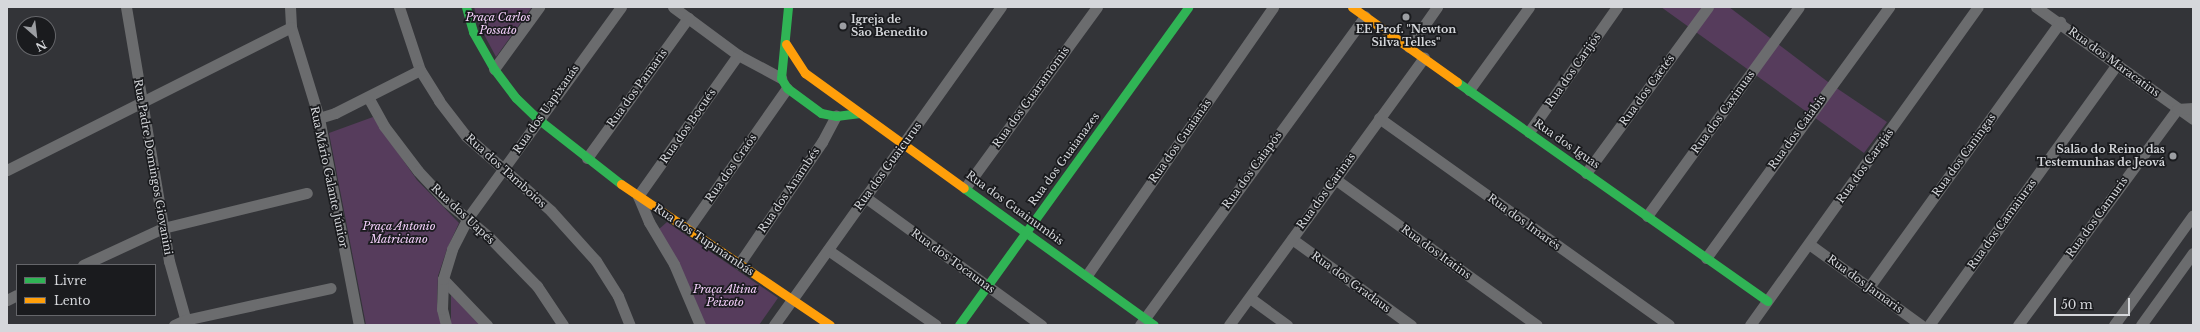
<!DOCTYPE html>
<html>
<head>
<meta charset="utf-8">
<style>
	body { margin:0 }
	#map { position:relative; width:2200px; height:332px; overflow:hidden; background:#333438; font-family:"Libre Baskerville",serif }
	div>[style] { position:absolute }
	[style*='--x'] { left:calc(var(--x)*1px); top:calc(var(--y)*1px); width:calc(var(--w)*1px); rotate:calc(var(--a)*1deg) }
	.green>* { inset:0; background:#563c5c }
	.street>* { height:11px; margin:-5.5px; padding:0 5.5px; transform-origin:5.5px; border-radius:5.5px; background:#6b6c6e }
	.fast>* { height:9px; margin:-4.5px; padding:0 4.5px; transform-origin:4.5px; border-radius:4.5px; background:#30b455 }
	.slow>* { height:9px; margin:-4.5px; padding:0 4.5px; transform-origin:4.5px; border-radius:4.5px; background:#ff9f0a }
	.dots>* { width:11px; height:11px; translate:-50% -50%; box-sizing:border-box; border:2px solid #1a1b1e; border-radius:50% }
	span { translate:-50% -50%; white-space:nowrap; text-align:center; line-height:1.15; -webkit-text-stroke:3.5px #1a1b1e; paint-order:stroke }
	.park-label { font-size:11px; color:#f6d1fd; font-style:italic }
	.poi-label { font-size:11px; color:#d5d7db; font-weight:700 }
	.left { translate:0 -50%; text-align:left }
	.right { translate:-100% -50%; text-align:right }
	.street-label { font-size:11px; color:#d5d7db }
	.frame { position:absolute; inset:0; border:8px solid #d5d7db; pointer-events:none }
	.legend { position:absolute; left:16px; top:264px; width:140px; height:52px; box-sizing:border-box; background:#1a1b1e; border:1px solid #65666a; margin:0; padding:5px 7px; list-style:none; font-size:12px; color:#d5d7db }
	.legend li { display:flex; align-items:center; gap:8px; height:20px }
	.legend b { width:20px; border:1px solid #65666a }
	.north { position:absolute; left:16px; top:16px; width:40px; height:40px; box-sizing:border-box; background:#1a1b1e; border:1px solid #65666a; border-radius:50%; rotate:152deg; font-size:11px; font-weight:700; line-height:16px; text-align:center; color:#d5d7db }
	.north::after { content:''; display:block; margin:auto; width:14px; height:18px; background:#9c9ea2; clip-path:polygon(50% 0,100% 100%,50% 72%,0 100%) }
	.scale { position:absolute; left:2054px; top:298px; width:76px; height:18px; box-sizing:border-box; border:2px solid #d5d7db; border-top:0; padding-left:5px; font-size:12px; line-height:14px; white-space:nowrap; color:#d5d7db; -webkit-text-stroke:3px #1a1b1e; paint-order:stroke }
</style>
</head>
<body>
<div id="map">
	<div class="green">
		<i style="clip-path:polygon(474px 7px,532px 7px,496px 57px,479px 25px)"></i>
		<i style="clip-path:polygon(1661px 7px,1729px 7px,1832px 85px,1887px 122px,1864px 153px)"></i>
		<i style="clip-path:polygon(373px 117px,417px 180px,459px 223px,447px 249px,438px 276px,437px 302px,443px 325px,366px 325px,329px 133px)"></i>
		<i style="clip-path:polygon(667px 222px,778px 298px,759px 325px,704px 325px,658px 230px)"></i>
		<i style="clip-path:polygon(451px 295px,473px 316px,481px 325px,451px 325px)"></i>
	</div>
	<div class="street">
		<i style="--x:126;--y:7;--w:258;--a:80.4"></i>
		<i style="--x:169;--y:261;--w:66;--a:74.3"></i>
		<i style="--x:290;--y:7;--w:20;--a:87"></i>
		<i style="--x:291;--y:27;--w:95;--a:72.9"></i>
		<i style="--x:319;--y:118;--w:211;--a:79.1"></i>
		<i style="--x:399;--y:7;--w:66;--a:71.6"></i>
		<i style="--x:420;--y:70;--w:36;--a:58"></i>
		<i style="--x:439;--y:101;--w:44;--a:52.4"></i>
		<i style="--x:466;--y:136;--w:113;--a:41.4"></i>
		<i style="--x:551;--y:211;--w:67;--a:48"></i>
		<i style="--x:596;--y:261;--w:41;--a:57.8"></i>
		<i style="--x:618;--y:296;--w:31;--a:68"></i>
		<i style="--x:673;--y:7;--w:81;--a:36.4"></i>
		<i style="--x:738;--y:55;--w:49;--a:28.1"></i>
		<i style="--x:2036;--y:7;--w:193;--a:35.5"></i>
		<i style="--x:1409;--y:47;--w:49;--a:-55"></i>
		<i style="--x:494;--y:69;--w:77;--a:-54"></i>
		<i style="--x:1469;--y:90;--w:102;--a:-54.1"></i>
		<i style="--x:368;--y:97;--w:33;--a:61"></i>
		<i style="--x:384;--y:126;--w:56;--a:52.9"></i>
		<i style="--x:418;--y:171;--w:42;--a:46.9"></i>
		<i style="--x:447;--y:202;--w:55;--a:39.8"></i>
		<i style="--x:489;--y:237;--w:69;--a:45.6"></i>
		<i style="--x:537;--y:286;--w:47;--a:56.3"></i>
		<i style="--x:319;--y:118;--w:17;--a:-17"></i>
		<i style="--x:335;--y:113;--w:95;--a:-26.8"></i>
		<i style="--x:1379;--y:118;--w:356;--a:35.5"></i>
		<i style="--x:1529;--y:132;--w:153;--a:-54.9"></i>
		<i style="--x:587;--y:158;--w:173;--a:-54.2"></i>
		<i style="--x:7;--y:170;--w:318;--a:-26.7"></i>
		<i style="--x:1586;--y:173;--w:206;--a:-53.7"></i>
		<i style="--x:1335;--y:179;--w:249;--a:35.9"></i>
		<i style="--x:965;--y:188;--w:224;--a:-53.9"></i>
		<i style="--x:865;--y:197;--w:218;--a:36"></i>
		<i style="--x:1647;--y:216;--w:258;--a:-54"></i>
		<i style="--x:688;--y:229;--w:172;--a:-54.9"></i>
		<i style="--x:1292;--y:239;--w:147;--a:35.9"></i>
		<i style="--x:1809;--y:244;--w:138;--a:35.9"></i>
		<i style="--x:828;--y:250;--w:131;--a:34.8"></i>
		<i style="--x:1706;--y:258;--w:311;--a:-53.9"></i>
		<i style="--x:739;--y:264;--w:148;--a:-55.8"></i>
		<i style="--x:822;--y:142;--w:30;--a:-62"></i>
		<i style="--x:83;--y:265;--w:88;--a:-24.8"></i>
		<i style="--x:163;--y:228;--w:148;--a:-13.7"></i>
		<i style="--x:1087;--y:275;--w:326;--a:-55.2"></i>
		<i style="--x:443;--y:279;--w:64;--a:46.3"></i>
		<i style="--x:1869;--y:287;--w:327;--a:-54.2"></i>
		<i style="--x:1250;--y:298;--w:46;--a:36.1"></i>
		<i style="--x:7;--y:300;--w:11;--a:-27"></i>
		<i style="--x:174;--y:325;--w:12;--a:-24"></i>
		<i style="--x:185;--y:320;--w:149;--a:-12.4"></i>
		<i style="--x:446;--y:325;--w:16;--a:-104"></i>
		<i style="--x:442;--y:309;--w:30;--a:-88"></i>
		<i style="--x:443;--y:279;--w:31;--a:-73"></i>
		<i style="--x:452;--y:249;--w:34;--a:-63"></i>
		<i style="--x:467;--y:219;--w:262;--a:-54"></i>
		<i style="--x:700;--y:325;--w:66;--a:-113.1"></i>
		<i style="--x:674;--y:264;--w:49;--a:-120.8"></i>
		<i style="--x:649;--y:222;--w:28;--a:-113"></i>
		<i style="--x:638;--y:196;--w:173;--a:-54.7"></i>
		<i style="--x:774;--y:325;--w:391;--a:-54.5"></i>
		<i style="--x:1140;--y:325;--w:382;--a:-53.9"></i>
		<i style="--x:1229;--y:325;--w:331;--a:-53.9"></i>
		<i style="--x:1750;--y:325;--w:391;--a:-54.4"></i>
		<i style="--x:1929;--y:325;--w:322;--a:-54.2"></i>
		<i style="--x:2018;--y:325;--w:268;--a:-53.6"></i>
		<i style="--x:2177;--y:109;--w:16;--a:-4"></i>
		<i style="--x:2114;--y:325;--w:135;--a:-54.3"></i>
		<i style="--x:2141;--y:325;--w:89;--a:-54.2"></i>
	</div>
	<div class="fast">
		<i style="--x:466;--y:7;--w:26;--a:74"></i>
		<i style="--x:473;--y:32;--w:43;--a:60.4"></i>
		<i style="--x:494;--y:69;--w:36;--a:53"></i>
		<i style="--x:516;--y:98;--w:30;--a:44"></i>
		<i style="--x:538;--y:119;--w:105;--a:38.1"></i>
		<i style="--x:788;--y:7;--w:71;--a:95.6"></i>
		<i style="--x:781;--y:78;--w:12;--a:59"></i>
		<i style="--x:787;--y:88;--w:42;--a:36.3"></i>
		<i style="--x:821;--y:113;--w:15;--a:11"></i>
		<i style="--x:836;--y:116;--w:24;--a:-7"></i>
		<i style="--x:1457;--y:82;--w:380;--a:35.2"></i>
		<i style="--x:964;--y:188;--w:234;--a:35.8"></i>
		<i style="--x:959;--y:325;--w:392;--a:-54.2"></i>
	</div>
	<div class="slow">
		<i style="--x:1352;--y:7;--w:129;--a:35.5"></i>
		<i style="--x:786;--y:44;--w:35;--a:57"></i>
		<i style="--x:805;--y:73;--w:196;--a:35.9"></i>
		<i style="--x:621;--y:184;--w:252;--a:34"></i>
	</div>
	<div class="dots">
		<i style="left:1406px;top:17px;background:#9c9ea2"></i>
		<i style="left:843px;top:26px;background:#9c9ea2"></i>
		<i style="left:2173px;top:156px;background:#9c9ea2"></i>
	</div>
	<div class="park-label">
		<span style="left:498px;top:24px">Praça Carlos<br>Possato</span>
		<span style="left:399px;top:233px">Praça Antonio<br>Matriciano</span>
		<span style="left:725px;top:296px">Praça Altina<br>Peixoto</span>
	</div>
	<div class="poi-label">
		<span class="left" style="left:851px;top:26px">Igreja de<br>São Benedito</span>
		<span style="left:1406px;top:36px">EE Prof. "Newton<br>Silva Telles"</span>
		<span class="right" style="left:2165px;top:156px">Salão do Reino das<br>Testemunhas de Jeová</span>
	</div>
	<div class="street-label">
		<span style="left:2114px;top:62px;rotate:36deg">Rua dos Maracatins</span>
		<span style="left:1573px;top:70px;rotate:-55deg">Rua dos Carijós</span>
		<span style="left:637px;top:88px;rotate:-54deg">Rua dos Pamaris</span>
		<span style="left:1647px;top:90px;rotate:-54deg">Rua dos Caetés</span>
		<span style="left:1031px;top:97px;rotate:-54deg">Rua dos Guaramomis</span>
		<span style="left:546px;top:109px;rotate:-55deg">Rua dos Uapixanás</span>
		<span style="left:1723px;top:112px;rotate:-54deg">Rua dos Caxinuas</span>
		<span style="left:688px;top:126px;rotate:-55deg">Rua dos Bocués</span>
		<span style="left:1797px;top:132px;rotate:-54deg">Rua dos Caiabis</span>
		<span style="left:1180px;top:141px;rotate:-55deg">Rua dos Guaianãs</span>
		<span style="left:1567px;top:144px;rotate:35deg">Rua dos Iguas</span>
		<span style="left:1964px;top:155px;rotate:-54deg">Rua dos Caningas</span>
		<span style="left:1064px;top:159px;rotate:-54deg">Rua dos Guaianazes</span>
		<span style="left:888px;top:166px;rotate:-54deg">Rua dos Guaicurus</span>
		<span style="left:1865px;top:166px;rotate:-54deg">Rua dos Carajás</span>
		<span style="left:153px;top:167px;rotate:80deg">Rua Padre Domingos Giovanini</span>
		<span style="left:731px;top:168px;rotate:-55deg">Rua dos Craós</span>
		<span style="left:1252px;top:170px;rotate:-54deg">Rua dos Caiapós</span>
		<span style="left:506px;top:171px;rotate:42deg">Rua dos Tamboios</span>
		<span style="left:329px;top:177px;rotate:78deg">Rua Mário Galante Júnior</span>
		<span style="left:789px;top:190px;rotate:-56deg">Rua dos Anambés</span>
		<span style="left:1326px;top:191px;rotate:-54deg">Rua dos Carinas</span>
		<span style="left:1015px;top:208px;rotate:36deg">Rua dos Guainumbis</span>
		<span style="left:463px;top:214px;rotate:43deg">Rua dos Uapés</span>
		<span style="left:2097px;top:217px;rotate:-54deg">Rua dos Camuris</span>
		<span style="left:1524px;top:222px;rotate:36deg">Rua dos Imarés</span>
		<span style="left:2002px;top:224px;rotate:-54deg">Rua dos Camaiuras</span>
		<span style="left:704px;top:240px;rotate:34deg">Rua dos Tupinambás</span>
		<span style="left:1436px;top:252px;rotate:36deg">Rua dos Itatins</span>
		<span style="left:953px;top:261px;rotate:36deg">Rua dos Tocaunas</span>
		<span style="left:1351px;top:282px;rotate:36deg">Rua dos Gradaus</span>
		<span style="left:1865px;top:284px;rotate:36deg">Rua dos Jamaris</span>
	</div>
	<div class="frame"></div>
	<ul class="legend">
	<li><b style="height:5px;background:#30b455"></b>Livre</li>
	<li><b style="height:5px;background:#ff9f0a"></b>Lento</li>
	</ul>
	<div class="north">N</div>
	<div class="scale">50 m</div>
</div>
</body>
</html>
